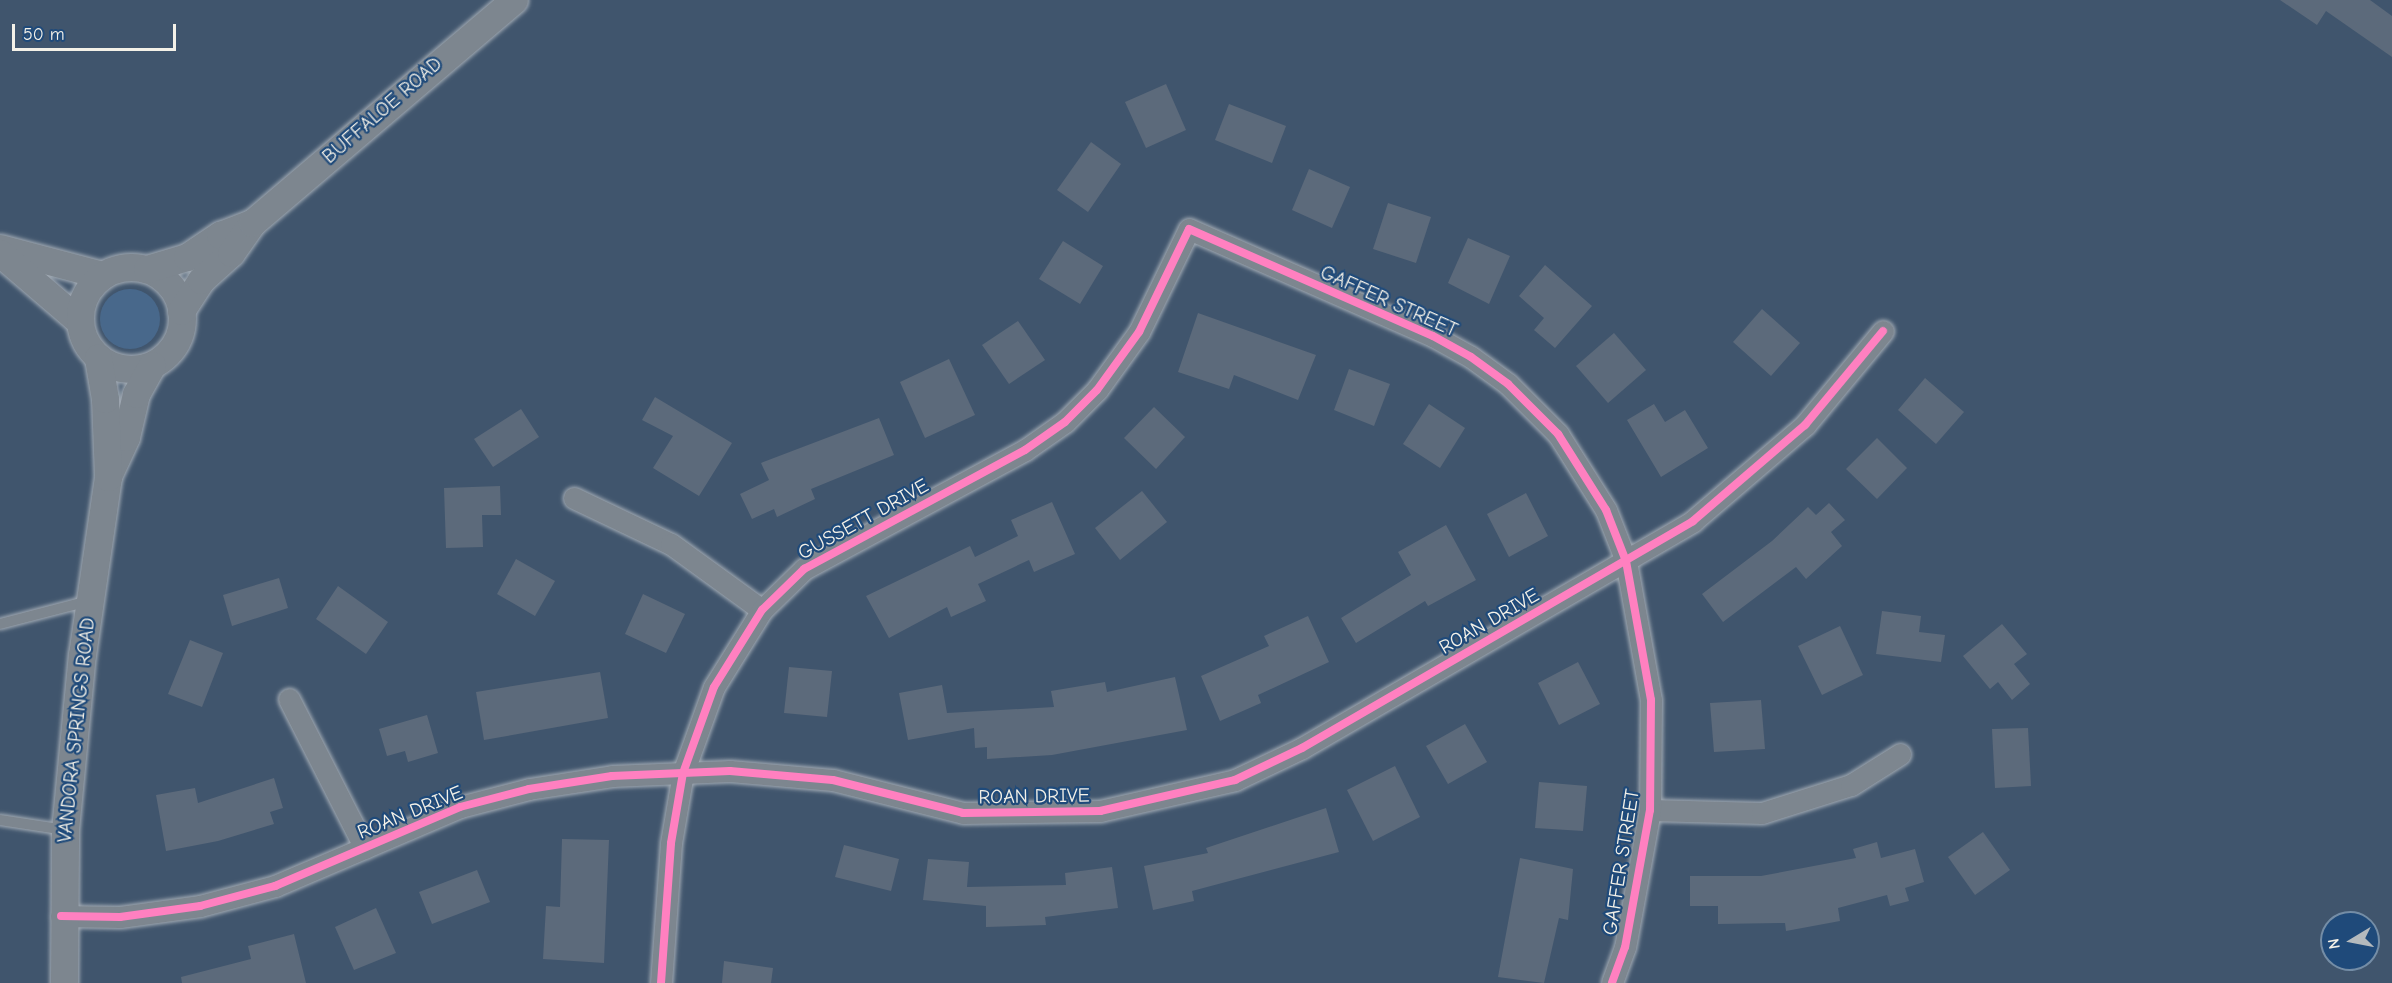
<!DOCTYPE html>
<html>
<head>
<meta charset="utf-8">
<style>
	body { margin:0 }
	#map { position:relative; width:2392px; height:983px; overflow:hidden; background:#40556d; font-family:"Comic Neue",sans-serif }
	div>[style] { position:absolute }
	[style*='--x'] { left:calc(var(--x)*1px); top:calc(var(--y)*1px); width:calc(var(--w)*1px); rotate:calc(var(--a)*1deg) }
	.green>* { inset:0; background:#48688b }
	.round { border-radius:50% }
	.building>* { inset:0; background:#5c6a7b }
	.roads { filter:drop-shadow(0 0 2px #a1aab3) drop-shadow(0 0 2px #a1aab3) }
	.service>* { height:10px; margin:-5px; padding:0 5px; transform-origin:5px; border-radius:5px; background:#7d868f }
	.minor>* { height:21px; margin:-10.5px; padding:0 10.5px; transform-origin:10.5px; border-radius:10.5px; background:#7d868f }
	.tertiary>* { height:27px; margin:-13.5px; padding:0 13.5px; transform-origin:13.5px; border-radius:13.5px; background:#7d868f }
	.tertiary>.ring { margin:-13.5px; padding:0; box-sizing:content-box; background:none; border:27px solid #7d868f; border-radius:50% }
	.cycleway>* { height:8px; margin:-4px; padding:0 4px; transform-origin:4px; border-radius:4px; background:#ff80c0 }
	span { translate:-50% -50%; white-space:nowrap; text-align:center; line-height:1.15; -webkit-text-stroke:4.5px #1f4a7a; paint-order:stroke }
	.street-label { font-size:20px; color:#f4f1e8 }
	.north { position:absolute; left:2320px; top:911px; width:60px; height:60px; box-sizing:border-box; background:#1f4a7a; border:2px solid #748da6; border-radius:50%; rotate:260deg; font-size:16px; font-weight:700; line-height:24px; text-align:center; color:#f4f1e8 }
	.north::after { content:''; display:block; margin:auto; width:21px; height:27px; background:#b5babd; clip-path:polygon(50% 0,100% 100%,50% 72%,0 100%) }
	.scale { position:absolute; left:12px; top:24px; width:164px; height:27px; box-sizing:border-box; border:3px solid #f4f1e8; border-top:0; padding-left:8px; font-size:18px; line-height:21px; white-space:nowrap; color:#f4f1e8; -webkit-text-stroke:4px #1f4a7a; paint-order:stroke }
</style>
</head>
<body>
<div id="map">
	<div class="green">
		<i class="round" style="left:100px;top:289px;width:60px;height:60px"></i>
	</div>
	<div class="building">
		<i style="clip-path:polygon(2280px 0,2370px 0,2392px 16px,2392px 57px,2326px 11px,2317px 25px)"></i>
		<i style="clip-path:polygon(1166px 84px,1186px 130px,1146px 148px,1125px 102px)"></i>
		<i style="clip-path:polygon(1229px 104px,1286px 126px,1272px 163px,1215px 140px)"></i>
		<i style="clip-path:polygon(1091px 142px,1121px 164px,1088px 212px,1057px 190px)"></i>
		<i style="clip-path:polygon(1309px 169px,1350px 187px,1332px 228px,1292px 210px)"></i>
		<i style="clip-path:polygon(1388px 203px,1431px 217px,1416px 263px,1373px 249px)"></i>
		<i style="clip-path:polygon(1468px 238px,1510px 256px,1489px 304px,1448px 283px)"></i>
		<i style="clip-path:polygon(1063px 241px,1103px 266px,1080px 304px,1039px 279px)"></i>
		<i style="clip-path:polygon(1545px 265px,1592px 306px,1555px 348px,1534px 330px,1544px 318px,1519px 296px)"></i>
		<i style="clip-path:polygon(1762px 309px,1800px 343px,1771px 376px,1733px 342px)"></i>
		<i style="clip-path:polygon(1198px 313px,1316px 355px,1298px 400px,1234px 375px,1229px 389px,1178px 372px)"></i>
		<i style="clip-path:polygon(1018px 321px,1045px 360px,1009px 384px,982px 345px)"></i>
		<i style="clip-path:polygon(1614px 333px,1646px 370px,1608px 403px,1576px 366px)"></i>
		<i style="clip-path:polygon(949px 359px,975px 415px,925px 438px,900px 382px)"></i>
		<i style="clip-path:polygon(1349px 369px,1390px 384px,1374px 426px,1334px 410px)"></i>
		<i style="clip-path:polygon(1925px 378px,1964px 412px,1936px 444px,1898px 410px)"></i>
		<i style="clip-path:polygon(655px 397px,732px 443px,699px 496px,653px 468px,673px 436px,642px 420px)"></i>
		<i style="clip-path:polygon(1429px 404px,1465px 428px,1440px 468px,1403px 444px)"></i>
		<i style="clip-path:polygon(1654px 404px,1665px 422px,1685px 410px,1708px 448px,1661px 477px,1627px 420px)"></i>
		<i style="clip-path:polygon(1154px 407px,1185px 437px,1156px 469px,1124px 438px)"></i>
		<i style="clip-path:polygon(521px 409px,539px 437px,493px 467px,474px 439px)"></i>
		<i style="clip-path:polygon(879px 418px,894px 455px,811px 489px,815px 499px,777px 517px,774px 509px,752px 519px,740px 494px,769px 480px,761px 463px)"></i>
		<i style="clip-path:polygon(1877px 438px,1907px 468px,1877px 499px,1846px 469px)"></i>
		<i style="clip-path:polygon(500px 486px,501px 515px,482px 515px,483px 547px,446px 548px,444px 488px)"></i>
		<i style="clip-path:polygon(1142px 491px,1167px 522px,1120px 560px,1095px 528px)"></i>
		<i style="clip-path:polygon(1526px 493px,1548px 536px,1509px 557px,1487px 514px)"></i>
		<i style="clip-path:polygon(1052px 502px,1075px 554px,1034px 572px,1029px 560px,978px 584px,986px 601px,951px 617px,947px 607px,889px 638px,866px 596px,970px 546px,975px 557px,1018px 536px,1011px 520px)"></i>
		<i style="clip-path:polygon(1829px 503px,1845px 520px,1831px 532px,1842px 546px,1806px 579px,1796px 567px,1723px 622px,1702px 594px,1772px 541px,1808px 507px,1816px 515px)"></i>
		<i style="clip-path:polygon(1446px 525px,1476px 580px,1428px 606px,1425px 601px,1356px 643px,1341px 618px,1411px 575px,1398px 552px)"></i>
		<i style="clip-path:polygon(516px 559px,555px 581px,535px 616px,497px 594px)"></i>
		<i style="clip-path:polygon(279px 578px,288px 608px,232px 626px,223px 595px)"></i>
		<i style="clip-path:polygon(338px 586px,388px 622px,366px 654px,316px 619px)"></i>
		<i style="clip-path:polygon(643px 594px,685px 614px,666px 653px,625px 634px)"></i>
		<i style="clip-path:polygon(1882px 611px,1921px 616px,1919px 632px,1945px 635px,1941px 662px,1876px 654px)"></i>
		<i style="clip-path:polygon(1308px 616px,1329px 662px,1258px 695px,1261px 703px,1220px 721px,1201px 676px,1269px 646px,1264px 636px)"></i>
		<i style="clip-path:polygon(2002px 624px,2027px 654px,2014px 664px,2030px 684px,2012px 700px,1998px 682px,1990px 689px,1963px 656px)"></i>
		<i style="clip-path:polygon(1840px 626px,1863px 675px,1822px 695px,1798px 646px)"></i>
		<i style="clip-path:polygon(190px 640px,223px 653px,202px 707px,168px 694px)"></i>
		<i style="clip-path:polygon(1578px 662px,1600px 704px,1559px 725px,1538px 683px)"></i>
		<i style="clip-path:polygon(789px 667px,832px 671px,827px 717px,784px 713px)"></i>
		<i style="clip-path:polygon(600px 672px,608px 718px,484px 740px,476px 692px)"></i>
		<i style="clip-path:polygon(1175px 677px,1187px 730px,1052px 755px,987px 759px,987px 747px,975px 748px,974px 728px,908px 740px,899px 693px,942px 685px,947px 713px,1054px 707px,1051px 691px,1105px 682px,1107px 692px)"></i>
		<i style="clip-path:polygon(1761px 700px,1765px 749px,1714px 752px,1710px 703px)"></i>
		<i style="clip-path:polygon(427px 715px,438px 753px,408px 762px,405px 751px,387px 756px,379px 729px)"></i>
		<i style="clip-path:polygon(1465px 724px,1487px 762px,1448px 784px,1426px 746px)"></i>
		<i style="clip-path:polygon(2028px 728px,2031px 786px,1995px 788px,1992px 729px)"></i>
		<i style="clip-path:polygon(1395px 766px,1420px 817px,1373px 841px,1347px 790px)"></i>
		<i style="clip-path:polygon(274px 778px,283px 808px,270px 812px,274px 824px,218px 841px,166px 851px,156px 795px,195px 788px,198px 803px)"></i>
		<i style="clip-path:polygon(1539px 782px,1587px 786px,1583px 831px,1535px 828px)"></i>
		<i style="clip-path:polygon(1326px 808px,1339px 852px,1192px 891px,1194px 901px,1153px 910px,1144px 866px,1208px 853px,1206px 848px)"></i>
		<i style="clip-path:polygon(1983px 832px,2010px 870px,1975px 895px,1948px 857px)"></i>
		<i style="clip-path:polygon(562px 839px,609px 840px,604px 963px,543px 959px,546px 906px,560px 907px)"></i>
		<i style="clip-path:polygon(1877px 842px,1881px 858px,1915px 849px,1924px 882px,1905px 888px,1909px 901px,1890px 906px,1887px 895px,1838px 908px,1840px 921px,1786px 931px,1785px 923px,1718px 924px,1718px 906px,1690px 906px,1690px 876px,1761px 876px,1856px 858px,1853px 849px)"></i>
		<i style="clip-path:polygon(844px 845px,899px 859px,891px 891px,835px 877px)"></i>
		<i style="clip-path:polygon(1520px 858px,1573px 869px,1568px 920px,1559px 918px,1544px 983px,1498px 977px)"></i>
		<i style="clip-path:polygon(928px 859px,969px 862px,967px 887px,1066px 885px,1065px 873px,1112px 867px,1118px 908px,1045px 917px,1046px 925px,986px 927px,986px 906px,923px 900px)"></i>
		<i style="clip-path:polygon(477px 870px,490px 902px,432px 924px,419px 892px)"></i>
		<i style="clip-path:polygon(376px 908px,396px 953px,354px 970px,335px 927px)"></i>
		<i style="clip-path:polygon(294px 934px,306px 983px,182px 983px,181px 977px,251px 959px,248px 946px)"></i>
		<i style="clip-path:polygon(724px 961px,773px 968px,771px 983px,722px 983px)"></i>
	</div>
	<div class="roads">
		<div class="service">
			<i style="--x:0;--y:624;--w:92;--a:-14.5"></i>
			<i style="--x:0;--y:820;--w:66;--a:8.7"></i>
		</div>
		<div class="minor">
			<i style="--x:574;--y:498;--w:107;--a:25.4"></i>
			<i style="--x:671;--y:544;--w:112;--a:36"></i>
			<i style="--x:289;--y:699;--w:167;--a:63"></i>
			<i style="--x:1650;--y:810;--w:112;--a:1.5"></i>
			<i style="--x:1762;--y:813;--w:93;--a:-17.5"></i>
			<i style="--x:1851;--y:785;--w:58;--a:-32.3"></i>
			<i style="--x:61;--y:916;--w:59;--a:1"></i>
			<i style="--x:120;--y:917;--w:81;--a:-7.8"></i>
			<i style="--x:200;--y:906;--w:78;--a:-14.9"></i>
			<i style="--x:275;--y:886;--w:201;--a:-23.1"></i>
			<i style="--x:460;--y:807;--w:71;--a:-14.6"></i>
			<i style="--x:529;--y:789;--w:84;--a:-8.9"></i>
			<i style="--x:612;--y:776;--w:118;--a:-2.4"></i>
			<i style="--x:730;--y:771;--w:103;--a:5"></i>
			<i style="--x:833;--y:780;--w:134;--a:14.2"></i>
			<i style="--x:963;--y:813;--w:137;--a:-0.8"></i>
			<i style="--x:1100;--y:811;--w:139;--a:-12.9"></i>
			<i style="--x:1235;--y:780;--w:74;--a:-25.5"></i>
			<i style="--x:1302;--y:748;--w:452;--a:-30.1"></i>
			<i style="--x:1693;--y:521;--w:148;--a:-40.6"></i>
			<i style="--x:1805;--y:425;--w:122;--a:-50.3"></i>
			<i style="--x:661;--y:983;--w:140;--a:-85.9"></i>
			<i style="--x:671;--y:843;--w:71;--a:-80.3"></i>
			<i style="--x:683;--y:773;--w:91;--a:-70.2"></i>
			<i style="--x:714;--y:687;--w:91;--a:-58.1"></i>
			<i style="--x:762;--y:610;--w:59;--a:-44.3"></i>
			<i style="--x:804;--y:569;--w:251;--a:-28.3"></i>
			<i style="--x:1025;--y:450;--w:49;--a:-35"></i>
			<i style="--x:1065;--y:422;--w:45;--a:-45"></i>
			<i style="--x:1097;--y:390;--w:72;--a:-54.1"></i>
			<i style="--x:1139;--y:332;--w:114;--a:-64.1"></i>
			<i style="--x:1189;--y:229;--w:266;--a:23.7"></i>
			<i style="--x:1433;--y:336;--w:43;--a:28.9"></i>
			<i style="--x:1471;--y:357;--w:46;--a:36.1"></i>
			<i style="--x:1508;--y:384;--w:71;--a:45"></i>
			<i style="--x:1558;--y:434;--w:90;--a:57.7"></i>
			<i style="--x:1606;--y:510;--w:55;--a:68.6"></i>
			<i style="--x:1626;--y:561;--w:141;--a:79.8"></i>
			<i style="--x:1651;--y:700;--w:110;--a:90.5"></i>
			<i style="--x:1650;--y:810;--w:139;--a:100.3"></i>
			<i style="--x:1625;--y:947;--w:38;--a:110"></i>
		</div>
		<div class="tertiary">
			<i style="--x:0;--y:248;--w:106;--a:14.8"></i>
			<i style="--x:0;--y:253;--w:104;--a:40.7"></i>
			<i class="ring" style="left:80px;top:267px;width:75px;height:75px"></i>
			<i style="--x:147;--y:269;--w:42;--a:-16.7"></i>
			<i style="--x:187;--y:257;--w:40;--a:-34"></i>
			<i style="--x:220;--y:235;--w:34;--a:-21"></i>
			<i style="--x:181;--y:311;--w:37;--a:-57"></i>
			<i style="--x:201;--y:280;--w:40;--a:-42"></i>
			<i style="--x:231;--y:253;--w:37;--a:-55"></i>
			<i style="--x:252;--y:223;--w:344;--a:-40.4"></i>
			<i style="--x:108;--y:476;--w:43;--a:-65.2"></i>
			<i style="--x:126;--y:437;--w:44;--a:-76.9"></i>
			<i style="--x:136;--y:394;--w:33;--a:-61"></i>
			<i style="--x:64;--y:983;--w:153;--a:-89.6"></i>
			<i style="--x:65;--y:830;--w:176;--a:-84.5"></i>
			<i style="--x:82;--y:655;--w:180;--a:-81.7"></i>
			<i style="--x:108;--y:477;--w:78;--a:-92.2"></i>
			<i style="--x:105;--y:399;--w:42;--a:-99.7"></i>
		</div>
	</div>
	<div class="cycleway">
		<i style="--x:61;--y:916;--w:59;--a:1"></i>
		<i style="--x:120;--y:917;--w:81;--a:-7.8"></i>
		<i style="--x:200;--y:906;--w:78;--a:-14.9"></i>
		<i style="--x:275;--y:886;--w:201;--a:-23.1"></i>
		<i style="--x:460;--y:807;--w:71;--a:-14.6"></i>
		<i style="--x:529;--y:789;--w:84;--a:-8.9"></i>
		<i style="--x:612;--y:776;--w:118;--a:-2.4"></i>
		<i style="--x:730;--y:771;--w:103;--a:5"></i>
		<i style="--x:833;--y:780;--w:134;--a:14.2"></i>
		<i style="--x:963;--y:813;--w:137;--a:-0.8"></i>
		<i style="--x:1100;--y:811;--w:139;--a:-12.9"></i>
		<i style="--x:1235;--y:780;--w:74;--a:-25.5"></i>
		<i style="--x:1302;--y:748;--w:452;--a:-30.1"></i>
		<i style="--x:1693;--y:521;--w:148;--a:-40.6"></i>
		<i style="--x:1805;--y:425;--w:122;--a:-50.3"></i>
		<i style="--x:661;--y:983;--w:140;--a:-85.9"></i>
		<i style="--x:671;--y:843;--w:71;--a:-80.3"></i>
		<i style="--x:683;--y:773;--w:91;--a:-70.2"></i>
		<i style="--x:714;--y:687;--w:91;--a:-58.1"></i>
		<i style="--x:762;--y:610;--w:59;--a:-44.3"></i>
		<i style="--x:804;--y:569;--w:251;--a:-28.3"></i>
		<i style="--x:1025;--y:450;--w:49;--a:-35"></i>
		<i style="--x:1065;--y:422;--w:45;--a:-45"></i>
		<i style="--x:1097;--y:390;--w:72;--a:-54.1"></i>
		<i style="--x:1139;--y:332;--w:114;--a:-64.1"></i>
		<i style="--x:1189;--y:229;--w:266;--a:23.7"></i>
		<i style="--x:1433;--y:336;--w:43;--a:28.9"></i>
		<i style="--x:1471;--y:357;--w:46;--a:36.1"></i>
		<i style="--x:1508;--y:384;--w:71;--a:45"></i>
		<i style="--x:1558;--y:434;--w:90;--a:57.7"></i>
		<i style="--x:1606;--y:510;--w:55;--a:68.6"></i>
		<i style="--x:1626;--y:561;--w:141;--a:79.8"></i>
		<i style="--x:1651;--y:700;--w:110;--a:90.5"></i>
		<i style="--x:1650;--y:810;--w:139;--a:100.3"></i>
		<i style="--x:1625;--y:947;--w:38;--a:110"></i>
	</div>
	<div class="street-label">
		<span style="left:382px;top:110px;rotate:-41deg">BUFFALOE ROAD</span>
		<span style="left:1389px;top:301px;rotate:24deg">GAFFER STREET</span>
		<span style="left:863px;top:519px;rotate:-29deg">GUSSETT DRIVE</span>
		<span style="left:1489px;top:621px;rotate:-30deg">ROAN DRIVE</span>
		<span style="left:76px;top:730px;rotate:-84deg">VANDORA SPRINGS ROAD</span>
		<span style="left:1034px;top:796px;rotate:-1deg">ROAN DRIVE</span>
		<span style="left:410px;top:812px;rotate:-22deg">ROAN DRIVE</span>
		<span style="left:1621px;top:862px;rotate:-81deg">GAFFER STREET</span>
	</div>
	<div class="north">N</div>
	<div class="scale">50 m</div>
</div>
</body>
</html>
